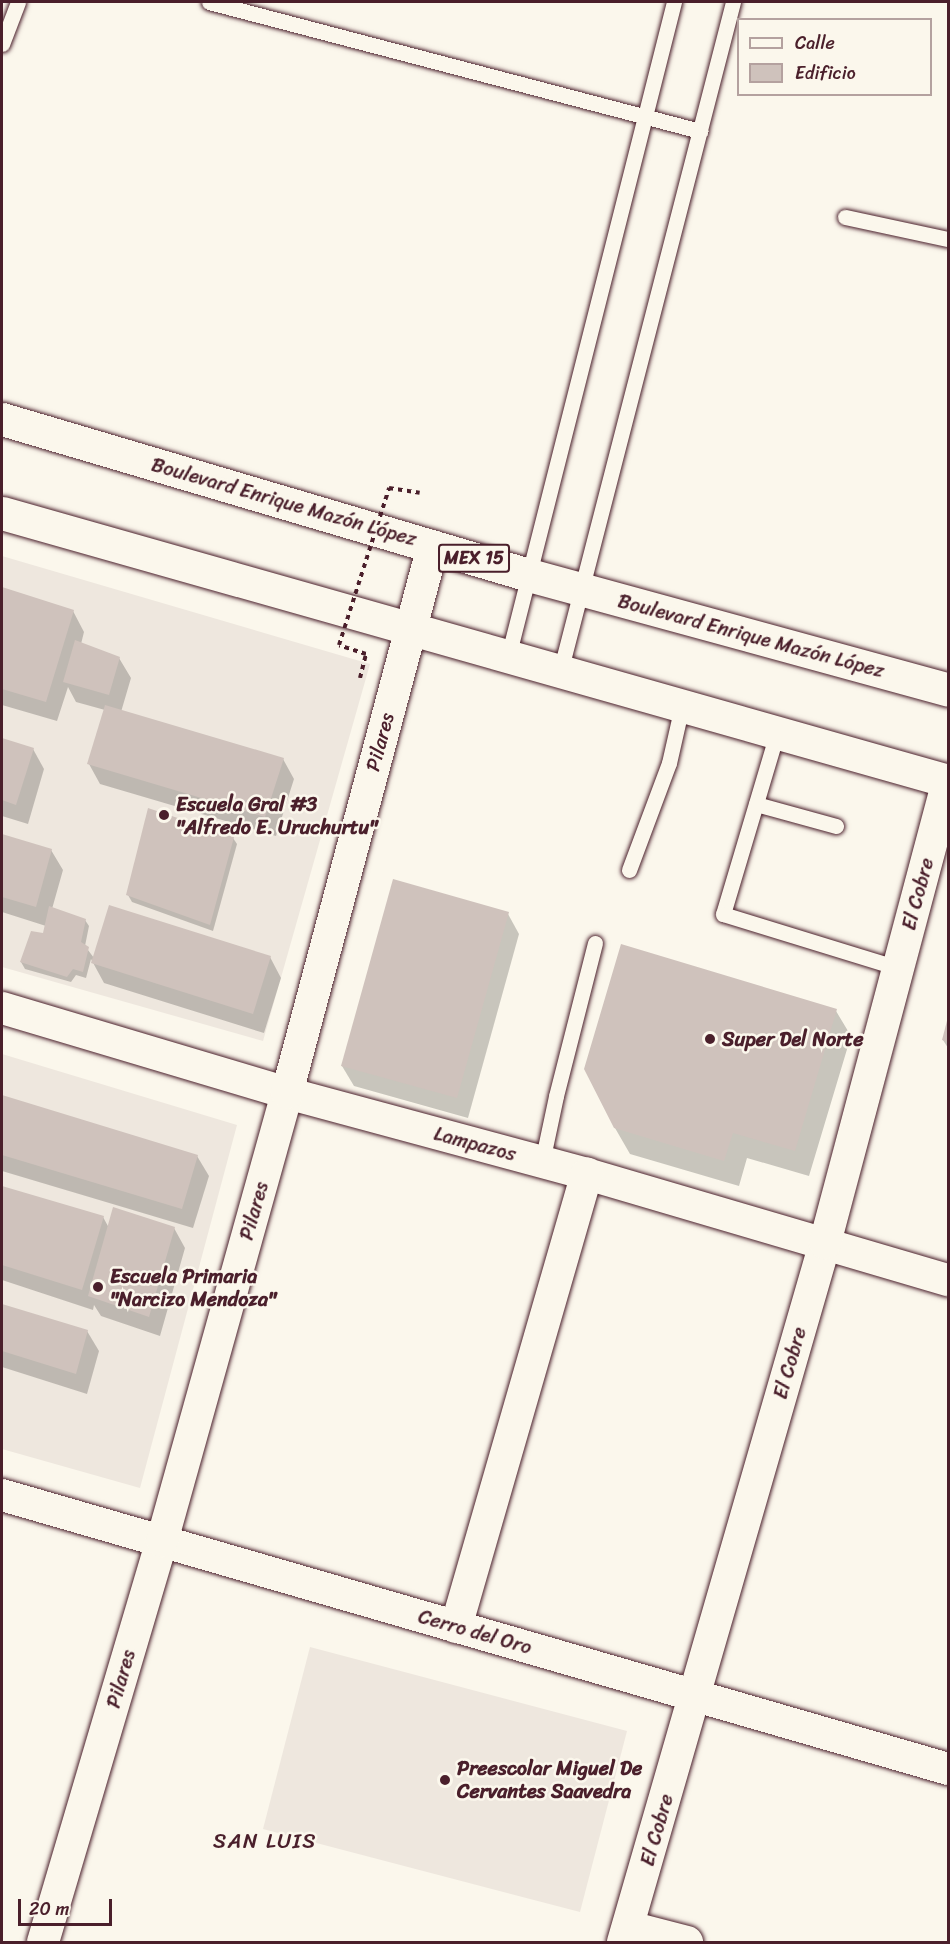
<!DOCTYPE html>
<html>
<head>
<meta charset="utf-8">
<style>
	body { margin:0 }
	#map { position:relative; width:950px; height:1944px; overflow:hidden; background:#fbf7ec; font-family:Sriracha,sans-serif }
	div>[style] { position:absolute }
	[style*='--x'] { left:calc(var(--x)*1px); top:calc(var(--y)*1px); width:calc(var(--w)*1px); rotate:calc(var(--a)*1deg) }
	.built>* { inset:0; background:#eee7de }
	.shadow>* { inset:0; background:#0003 }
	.building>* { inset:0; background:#cfc2bc }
	.roads { filter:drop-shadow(0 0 2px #4a1f2b) drop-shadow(0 0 2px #4a1f2b) }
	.lane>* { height:15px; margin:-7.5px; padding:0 7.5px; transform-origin:7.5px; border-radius:7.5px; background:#fbf7ec }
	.street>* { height:32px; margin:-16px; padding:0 16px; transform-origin:16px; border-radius:16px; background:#fbf7ec }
	.primary>* { height:33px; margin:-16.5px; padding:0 16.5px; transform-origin:16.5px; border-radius:16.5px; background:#fbf7ec }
	.path-bridge>* { height:4px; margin-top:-2px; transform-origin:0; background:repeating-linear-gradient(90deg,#4a1f2b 0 4.5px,transparent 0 9px) }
	.dots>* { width:16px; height:16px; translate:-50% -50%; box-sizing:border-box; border:3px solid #fbf7ec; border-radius:50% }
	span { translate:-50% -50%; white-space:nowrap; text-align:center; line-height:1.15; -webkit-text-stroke:5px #fbf7ec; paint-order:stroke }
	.shield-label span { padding:2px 4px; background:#fbf7ec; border:2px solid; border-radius:4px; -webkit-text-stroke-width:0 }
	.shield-label { font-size:18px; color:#4a1f2b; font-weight:700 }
	.street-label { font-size:20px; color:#4a1f2b }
	.poi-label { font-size:20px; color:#4a1f2b; font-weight:700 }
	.left { translate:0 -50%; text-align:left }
	.neighbourhood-label { font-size:21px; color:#4a1f2b; letter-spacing:1.5px }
	.frame { position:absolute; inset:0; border:3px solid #4a1f2b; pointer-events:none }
	.legend { position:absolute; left:737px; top:18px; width:195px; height:78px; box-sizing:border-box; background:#fbf7ec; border:2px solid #b4a19f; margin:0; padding:8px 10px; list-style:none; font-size:18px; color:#4a1f2b }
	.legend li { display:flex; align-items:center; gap:12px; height:30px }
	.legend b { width:30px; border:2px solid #b4a19f }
	.scale { position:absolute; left:18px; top:1899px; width:94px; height:27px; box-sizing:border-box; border:3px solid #4a1f2b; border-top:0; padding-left:8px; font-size:18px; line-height:21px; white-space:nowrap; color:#4a1f2b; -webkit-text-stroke:4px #fbf7ec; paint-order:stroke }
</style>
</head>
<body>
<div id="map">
	<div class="built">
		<i style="clip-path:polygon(2px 556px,370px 664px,263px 1041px,2px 967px)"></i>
		<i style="clip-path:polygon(2px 1054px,237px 1125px,140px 1488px,2px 1449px)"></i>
		<i style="clip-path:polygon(310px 1647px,627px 1731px,580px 1912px,263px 1829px)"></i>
	</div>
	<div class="shadow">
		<i style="clip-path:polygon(2px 589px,73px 611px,84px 632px,81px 644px,119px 658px,131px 678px,121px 712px,283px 759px,294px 779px,276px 836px,100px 784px,89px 764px,105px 710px,76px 702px,68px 687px,57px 721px,2px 705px)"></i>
		<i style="clip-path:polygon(2px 740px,33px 749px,44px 769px,28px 824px,2px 816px)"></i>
		<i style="clip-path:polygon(2px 835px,51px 850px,63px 870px,52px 909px,85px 920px,89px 926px,85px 946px,94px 958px,270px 957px,281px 978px,264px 1033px,104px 983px,91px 959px,86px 978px,76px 975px,71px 982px,25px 969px,21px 962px,44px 934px,46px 926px,2px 912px)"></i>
		<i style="clip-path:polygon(233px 838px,237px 844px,213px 931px,132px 902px,128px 895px)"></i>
		<i style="clip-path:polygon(508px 914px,519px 934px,468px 1118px,354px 1086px,342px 1066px)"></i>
		<i style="clip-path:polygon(836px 1011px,851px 1036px,809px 1176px,747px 1158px,739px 1186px,630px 1154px,615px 1128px)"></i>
		<i style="clip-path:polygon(948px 1020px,948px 1048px,943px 1040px)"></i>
		<i style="clip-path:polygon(2px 1097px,197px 1156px,209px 1176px,193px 1228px,2px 1171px)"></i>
		<i style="clip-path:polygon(2px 1187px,103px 1217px,109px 1228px,174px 1228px,185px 1248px,160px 1336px,101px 1316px,94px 1305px,93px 1310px,2px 1280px)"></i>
		<i style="clip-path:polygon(2px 1306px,87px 1331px,99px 1351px,87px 1394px,2px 1367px)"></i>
	</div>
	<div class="building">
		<i style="clip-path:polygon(2px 587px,74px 610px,46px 702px,2px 689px)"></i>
		<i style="clip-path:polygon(75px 640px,120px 657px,109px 695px,63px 682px)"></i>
		<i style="clip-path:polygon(105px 705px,284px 758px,265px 817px,87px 764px)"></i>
		<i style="clip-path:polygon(2px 738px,34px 748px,16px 805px,2px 800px)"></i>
		<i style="clip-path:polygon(148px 808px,234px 837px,210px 925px,126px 895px)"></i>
		<i style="clip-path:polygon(2px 834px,52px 849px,36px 907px,2px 897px)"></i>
		<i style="clip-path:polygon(393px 879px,509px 912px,457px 1098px,341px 1066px)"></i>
		<i style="clip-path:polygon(109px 905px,271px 956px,253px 1014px,91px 963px)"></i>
		<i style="clip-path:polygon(49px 906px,86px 919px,81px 942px,89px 947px,83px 972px,73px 969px,67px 977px,20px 962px,31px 931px,43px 933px)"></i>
		<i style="clip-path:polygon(621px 944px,837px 1009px,795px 1151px,733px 1133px,724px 1161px,614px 1128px,584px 1069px)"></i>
		<i style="clip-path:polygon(948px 1017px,948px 1042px,942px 1040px)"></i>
		<i style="clip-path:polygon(2px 1095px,198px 1155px,182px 1209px,2px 1155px)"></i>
		<i style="clip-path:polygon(2px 1186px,104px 1216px,82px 1290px,2px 1265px)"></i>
		<i style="clip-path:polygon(113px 1207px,175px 1227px,149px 1317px,88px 1296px)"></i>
		<i style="clip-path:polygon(2px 1304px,88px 1330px,76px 1374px,2px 1351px)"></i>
	</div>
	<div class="roads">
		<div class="lane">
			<i style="--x:209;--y:2;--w:508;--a:14.72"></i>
			<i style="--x:2;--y:44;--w:45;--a:-69.1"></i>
			<i style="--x:845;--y:217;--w:105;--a:12.1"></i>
			<i style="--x:508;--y:657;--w:676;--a:-75.78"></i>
			<i style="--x:560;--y:672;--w:692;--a:-75.52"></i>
			<i style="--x:777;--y:733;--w:189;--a:106.6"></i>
			<i style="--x:723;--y:914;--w:184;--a:17.1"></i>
			<i style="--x:756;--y:804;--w:83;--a:15.4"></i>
			<i style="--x:629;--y:870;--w:114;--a:-69.5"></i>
			<i style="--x:669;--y:763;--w:58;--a:-77.2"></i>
			<i style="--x:542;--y:1162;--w:67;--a:-78"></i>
			<i style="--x:556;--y:1096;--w:158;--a:-75.7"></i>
		</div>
		<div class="street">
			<i style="--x:2;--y:1008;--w:297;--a:16.6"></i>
			<i style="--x:287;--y:1093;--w:311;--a:15.1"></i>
			<i style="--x:587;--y:1174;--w:376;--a:16.4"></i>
			<i style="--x:2;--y:1495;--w:985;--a:16.15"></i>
			<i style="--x:456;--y:1627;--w:472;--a:-73.9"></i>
			<i style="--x:629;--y:1927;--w:60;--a:14.5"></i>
			<i style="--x:43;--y:1942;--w:418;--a:-73.5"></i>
			<i style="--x:162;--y:1541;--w:465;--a:-74.4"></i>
			<i style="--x:287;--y:1093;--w:566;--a:-75.06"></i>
			<i style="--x:623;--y:1942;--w:728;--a:-73.88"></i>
			<i style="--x:825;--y:1243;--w:479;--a:-75.1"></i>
		</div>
		<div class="primary">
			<i style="--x:2;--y:419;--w:550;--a:16.49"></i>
			<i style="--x:529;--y:575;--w:434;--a:15.3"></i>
			<i style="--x:2;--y:513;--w:983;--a:15.82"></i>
		</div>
	</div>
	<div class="path-bridge">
		<i style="--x:360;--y:678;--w:25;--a:-76"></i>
		<i style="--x:366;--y:654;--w:28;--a:-162"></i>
		<i style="--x:339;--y:645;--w:165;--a:-72.3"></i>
		<i style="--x:389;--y:488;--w:31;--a:9"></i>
	</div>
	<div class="dots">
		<i style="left:164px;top:815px;background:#4a1f2b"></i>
		<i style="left:710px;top:1039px;background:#4a1f2b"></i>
		<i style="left:98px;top:1287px;background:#4a1f2b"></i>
		<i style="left:445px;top:1780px;background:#4a1f2b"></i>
	</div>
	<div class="shield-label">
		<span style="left:474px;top:558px">MEX 15</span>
	</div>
	<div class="street-label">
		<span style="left:284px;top:502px;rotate:16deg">Boulevard Enrique Mazón López</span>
		<span style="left:751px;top:636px;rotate:15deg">Boulevard Enrique Mazón López</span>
		<span style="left:380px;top:742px;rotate:-75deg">Pilares</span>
		<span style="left:918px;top:894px;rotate:-75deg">El Cobre</span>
		<span style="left:475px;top:1144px;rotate:15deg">Lampazos</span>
		<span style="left:254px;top:1211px;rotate:-74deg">Pilares</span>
		<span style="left:790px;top:1363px;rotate:-74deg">El Cobre</span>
		<span style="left:475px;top:1632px;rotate:16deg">Cerro del Oro</span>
		<span style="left:121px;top:1679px;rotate:-74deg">Pilares</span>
		<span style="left:657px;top:1830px;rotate:-74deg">El Cobre</span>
	</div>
	<div class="poi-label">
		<span class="left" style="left:176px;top:816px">Escuela Gral #3<br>"Alfredo E. Uruchurtu"</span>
		<span class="left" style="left:722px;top:1039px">Super Del Norte</span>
		<span class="left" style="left:110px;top:1288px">Escuela Primaria<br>"Narcizo Mendoza"</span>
		<span class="left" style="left:457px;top:1780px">Preescolar Miguel De<br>Cervantes Saavedra</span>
	</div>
	<div class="neighbourhood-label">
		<span style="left:265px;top:1841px">SAN LUIS</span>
	</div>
	<div class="frame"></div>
	<ul class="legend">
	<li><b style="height:8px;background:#fbf7ec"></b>Calle</li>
	<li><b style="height:16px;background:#cfc2bc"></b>Edificio</li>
	</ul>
	<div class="scale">20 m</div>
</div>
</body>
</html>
